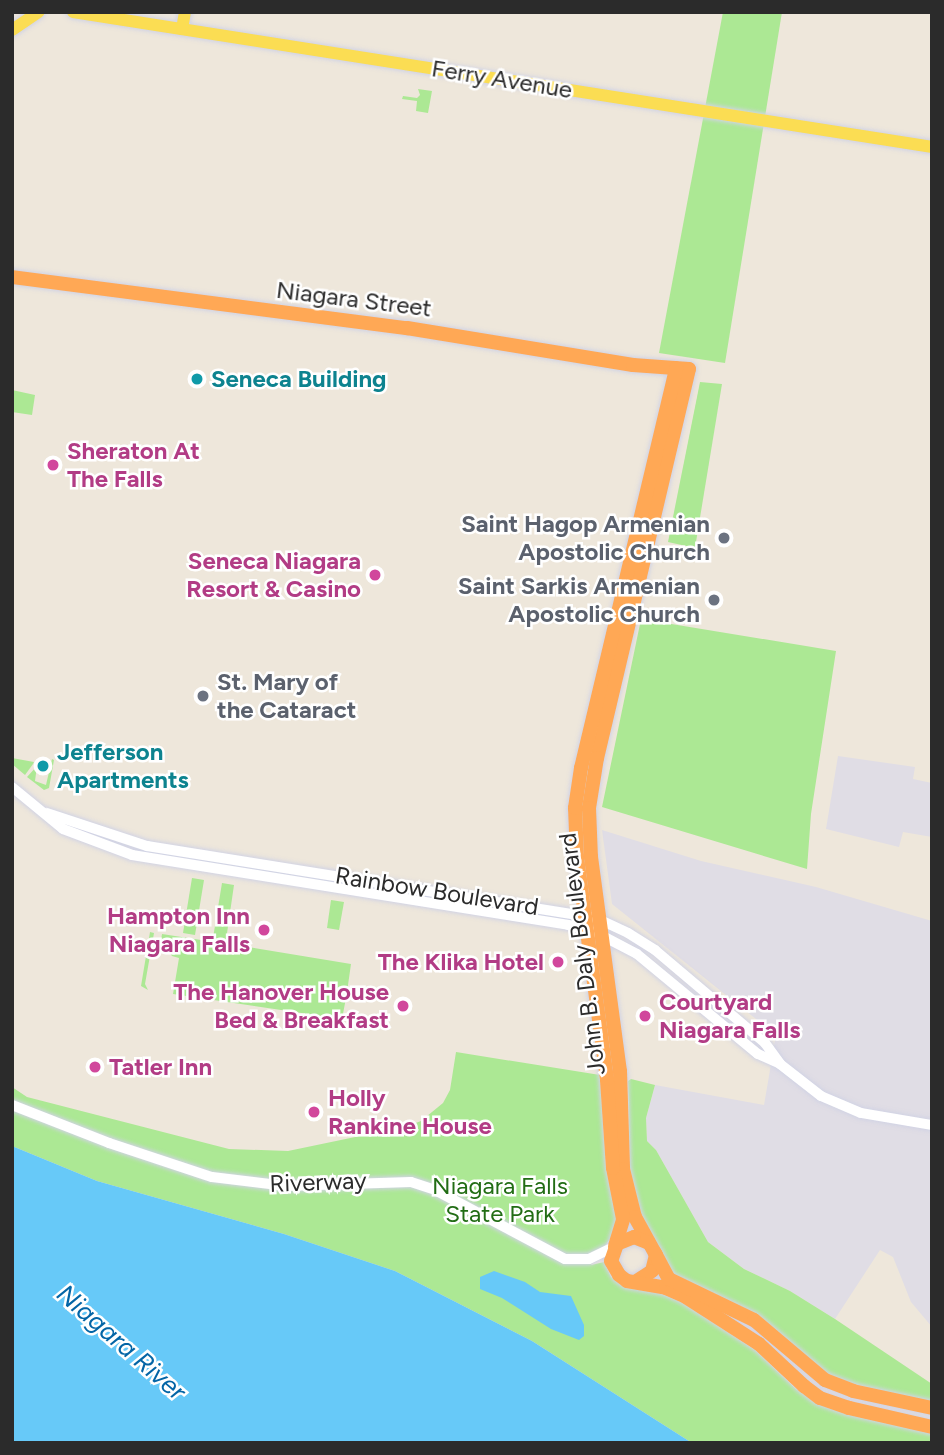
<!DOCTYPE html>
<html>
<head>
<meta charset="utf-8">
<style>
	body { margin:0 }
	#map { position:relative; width:944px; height:1455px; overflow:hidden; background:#eee7db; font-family:Figtree,sans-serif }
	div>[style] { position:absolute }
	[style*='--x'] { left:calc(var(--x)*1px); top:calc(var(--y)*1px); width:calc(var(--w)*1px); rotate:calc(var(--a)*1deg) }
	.industrial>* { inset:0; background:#e0dde5 }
	.green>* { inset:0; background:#ace894 }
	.water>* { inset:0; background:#67c9f8 }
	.roads { filter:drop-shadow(0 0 2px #d1d3e4) drop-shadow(0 0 2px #d1d3e4) }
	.secondary>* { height:10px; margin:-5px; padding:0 5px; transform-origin:5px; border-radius:5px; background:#fff }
	.primary>* { height:12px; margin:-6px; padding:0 6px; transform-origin:6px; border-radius:6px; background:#fbdd53 }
	.highway>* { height:14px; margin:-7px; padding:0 7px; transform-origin:7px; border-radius:7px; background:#ffa855 }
	.dots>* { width:19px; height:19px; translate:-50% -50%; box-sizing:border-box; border:4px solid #fff; border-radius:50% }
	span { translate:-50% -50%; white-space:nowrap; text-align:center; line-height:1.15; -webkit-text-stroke:5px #fff; paint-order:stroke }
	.street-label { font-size:24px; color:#2b2b2b }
	.culture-label { font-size:24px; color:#0d838f; font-weight:700 }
	.left { translate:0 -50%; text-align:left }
	.hotel-label { font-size:24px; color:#b23c85; font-weight:700 }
	.right { translate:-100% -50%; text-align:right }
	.worship-label { font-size:24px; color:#5b616d; font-weight:700 }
	.park-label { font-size:24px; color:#226d15 }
	.water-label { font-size:26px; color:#0365a6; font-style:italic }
	.frame { position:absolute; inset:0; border:14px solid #2b2b2b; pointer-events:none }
</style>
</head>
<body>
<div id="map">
	<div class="industrial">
		<i style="clip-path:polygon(838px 756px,915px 767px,913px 779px,932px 783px,932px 837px,903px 832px,899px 847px,826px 829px)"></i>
		<i style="clip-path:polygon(602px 830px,701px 861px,816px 887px,932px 921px,932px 1327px,911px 1302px,893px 1257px,880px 1250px,835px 1319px,790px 1291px,744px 1269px,708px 1242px,656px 1150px,647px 1141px,646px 1118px,655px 1085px,764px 1105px,776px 1035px,612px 904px)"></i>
	</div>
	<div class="green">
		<i style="clip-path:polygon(723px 12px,782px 12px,725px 363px,659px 353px)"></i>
		<i style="clip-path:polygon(418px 89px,432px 91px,428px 113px,416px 111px,417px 101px,402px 99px,403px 96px,417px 98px,420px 95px)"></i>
		<i style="clip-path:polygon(700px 382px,722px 384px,695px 548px,668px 542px)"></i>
		<i style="clip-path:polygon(12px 390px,35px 395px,32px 415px,12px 412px)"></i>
		<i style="clip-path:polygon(641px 619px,836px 651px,811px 814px,807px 869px,602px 807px)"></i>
		<i style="clip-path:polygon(12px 758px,34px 762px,33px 764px,25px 775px,12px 764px)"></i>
		<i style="clip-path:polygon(52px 759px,54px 760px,49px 788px,44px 790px,27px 777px,37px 766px,35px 781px,46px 785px)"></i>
		<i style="clip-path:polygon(192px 878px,204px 880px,195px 935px,183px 933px)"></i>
		<i style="clip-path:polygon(222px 883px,234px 885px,226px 940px,213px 938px)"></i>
		<i style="clip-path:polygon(331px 900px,344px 902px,339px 930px,327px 928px)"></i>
		<i style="clip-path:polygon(150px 932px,154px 933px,145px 984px,148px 990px,141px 986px)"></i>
		<i style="clip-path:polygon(162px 934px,227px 944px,245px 950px,248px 947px,351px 964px,347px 992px,340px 992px,339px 997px,346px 998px,342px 1019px,173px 994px,179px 958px,172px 956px,161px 940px)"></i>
		<i style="clip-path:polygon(456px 1052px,600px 1075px,606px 1169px,617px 1217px,615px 1232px,591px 1265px,604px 1262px,611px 1277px,621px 1285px,659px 1293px,683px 1303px,755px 1350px,796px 1389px,818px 1404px,848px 1414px,932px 1433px,932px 1443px,692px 1443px,532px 1341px,395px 1271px,284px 1234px,97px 1181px,12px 1146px,12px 1087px,27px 1097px,229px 1149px,288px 1151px,408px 1126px,421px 1121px,443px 1103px,450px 1090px)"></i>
		<i style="clip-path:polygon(631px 1079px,655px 1085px,646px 1118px,647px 1141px,656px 1150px,708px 1242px,744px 1269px,790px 1291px,835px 1319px,932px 1384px,932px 1402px,840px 1381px,813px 1365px,757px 1315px,672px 1273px,642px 1218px,630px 1168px,628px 1081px)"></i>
	</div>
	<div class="water">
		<i style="clip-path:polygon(12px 1146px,97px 1181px,284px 1234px,395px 1271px,532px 1341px,692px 1443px,12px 1443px)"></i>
		<i style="clip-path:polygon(494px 1271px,525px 1282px,540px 1292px,571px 1296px,584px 1325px,584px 1336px,579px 1340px,551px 1329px,502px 1298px,480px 1289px,480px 1277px)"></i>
	</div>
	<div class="roads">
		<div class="secondary">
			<i style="--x:12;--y:787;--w:66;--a:39.5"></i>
			<i style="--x:63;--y:829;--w:74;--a:20.6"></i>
			<i style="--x:132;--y:855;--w:442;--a:9.1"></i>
			<i style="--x:568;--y:925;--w:30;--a:15"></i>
			<i style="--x:597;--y:933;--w:45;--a:27.7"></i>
			<i style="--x:637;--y:954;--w:157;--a:39.6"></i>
			<i style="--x:758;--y:1054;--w:24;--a:24"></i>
			<i style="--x:47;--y:813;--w:105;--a:18.3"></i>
			<i style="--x:147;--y:846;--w:455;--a:9.1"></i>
			<i style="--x:596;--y:918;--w:35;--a:25"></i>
			<i style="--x:628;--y:933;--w:32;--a:32"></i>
			<i style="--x:655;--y:950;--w:144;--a:40.2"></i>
			<i style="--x:765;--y:1043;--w:26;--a:54"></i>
			<i style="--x:780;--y:1064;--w:52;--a:38"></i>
			<i style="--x:821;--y:1096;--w:43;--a:23"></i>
			<i style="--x:861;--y:1113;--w:72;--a:9.6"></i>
			<i style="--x:12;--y:1105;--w:104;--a:21.4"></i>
			<i style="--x:109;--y:1143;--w:108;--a:18.3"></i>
			<i style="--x:212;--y:1177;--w:75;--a:6.9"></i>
			<i style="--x:286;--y:1186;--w:125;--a:-1.8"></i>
			<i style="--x:411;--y:1182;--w:25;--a:18"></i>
			<i style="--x:435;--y:1190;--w:147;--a:28"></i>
			<i style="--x:565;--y:1259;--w:24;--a:0"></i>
			<i style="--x:589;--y:1259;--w:28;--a:-26"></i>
		</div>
		<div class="primary">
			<i style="--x:73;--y:12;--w:870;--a:8.93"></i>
			<i style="--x:182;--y:29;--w:17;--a:-80"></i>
			<i style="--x:12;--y:30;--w:32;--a:-34"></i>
		</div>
		<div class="highway">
			<i style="--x:12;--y:277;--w:398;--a:7.4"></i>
			<i style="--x:407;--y:328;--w:229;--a:9.3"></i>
			<i style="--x:633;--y:365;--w:56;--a:4.1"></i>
			<i style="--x:689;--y:369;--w:400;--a:103.3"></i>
			<i style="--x:597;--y:758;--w:51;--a:99.1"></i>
			<i style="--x:589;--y:808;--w:49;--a:87.7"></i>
			<i style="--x:591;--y:857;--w:216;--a:82.3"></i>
			<i style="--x:620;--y:1071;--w:98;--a:88.2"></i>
			<i style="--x:623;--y:1169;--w:49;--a:76"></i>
			<i style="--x:635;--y:1217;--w:43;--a:61.1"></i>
			<i style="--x:656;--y:1255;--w:16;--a:104"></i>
			<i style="--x:652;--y:1271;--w:20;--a:147"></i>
			<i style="--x:649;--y:1243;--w:16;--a:-158"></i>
			<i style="--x:634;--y:1237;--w:18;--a:158"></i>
			<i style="--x:617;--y:1244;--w:18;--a:109"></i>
			<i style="--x:611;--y:1261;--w:16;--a:60"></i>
			<i style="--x:619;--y:1275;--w:10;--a:37"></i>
			<i style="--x:627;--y:1281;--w:40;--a:10"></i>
			<i style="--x:666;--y:1288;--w:22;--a:24"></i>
			<i style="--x:686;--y:1297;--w:87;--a:32.8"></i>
			<i style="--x:759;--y:1344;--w:62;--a:43"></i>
			<i style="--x:804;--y:1386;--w:20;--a:37"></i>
			<i style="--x:820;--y:1398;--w:31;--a:19"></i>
			<i style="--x:849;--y:1408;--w:85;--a:12.9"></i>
			<i style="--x:615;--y:1246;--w:28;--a:-73"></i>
			<i style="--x:623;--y:1219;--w:52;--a:-101.1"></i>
			<i style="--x:613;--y:1168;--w:89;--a:-93.9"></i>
			<i style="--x:607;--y:1079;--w:224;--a:-97.7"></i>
			<i style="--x:577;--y:857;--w:49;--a:-92.3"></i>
			<i style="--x:575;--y:808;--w:40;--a:-81.5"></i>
			<i style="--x:581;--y:768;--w:411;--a:-76.6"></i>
			<i style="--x:655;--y:1253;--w:30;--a:62"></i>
			<i style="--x:669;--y:1279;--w:94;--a:25.8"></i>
			<i style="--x:754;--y:1320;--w:93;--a:40.2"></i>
			<i style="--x:825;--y:1380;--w:30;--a:21"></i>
			<i style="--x:853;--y:1391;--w:81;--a:12.1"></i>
		</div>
	</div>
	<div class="dots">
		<i style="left:197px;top:379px;background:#0f9aa8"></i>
		<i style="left:53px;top:465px;background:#d1479c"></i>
		<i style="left:724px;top:538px;background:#6b7280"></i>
		<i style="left:375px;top:575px;background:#d1479c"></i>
		<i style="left:714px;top:600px;background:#6b7280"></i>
		<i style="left:203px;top:696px;background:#6b7280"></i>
		<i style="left:43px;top:766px;background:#0f9aa8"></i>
		<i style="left:264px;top:930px;background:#d1479c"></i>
		<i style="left:558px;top:962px;background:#d1479c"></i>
		<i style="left:403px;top:1006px;background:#d1479c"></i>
		<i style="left:645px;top:1016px;background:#d1479c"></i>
		<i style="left:95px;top:1067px;background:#d1479c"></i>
		<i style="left:314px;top:1112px;background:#d1479c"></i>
	</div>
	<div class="street-label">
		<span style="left:502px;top:79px;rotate:9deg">Ferry Avenue</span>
		<span style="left:354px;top:299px;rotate:7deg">Niagara Street</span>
		<span style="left:437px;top:891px;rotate:9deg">Rainbow Boulevard</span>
		<span style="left:582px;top:954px;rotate:-97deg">John B. Daly Boulevard</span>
		<span style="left:318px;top:1182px;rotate:-2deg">Riverway</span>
	</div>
	<div class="culture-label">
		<span class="left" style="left:211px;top:379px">Seneca Building</span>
		<span class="left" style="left:57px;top:766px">Jefferson<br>Apartments</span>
	</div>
	<div class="hotel-label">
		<span class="left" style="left:67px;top:465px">Sheraton At<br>The Falls</span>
		<span class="right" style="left:361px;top:575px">Seneca Niagara<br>Resort &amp; Casino</span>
		<span class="right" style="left:250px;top:930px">Hampton Inn<br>Niagara Falls</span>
		<span class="right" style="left:544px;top:962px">The Klika Hotel</span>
		<span class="right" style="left:389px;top:1006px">The Hanover House<br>Bed &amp; Breakfast</span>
		<span class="left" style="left:659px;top:1016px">Courtyard<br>Niagara Falls</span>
		<span class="left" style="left:109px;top:1067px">Tatler Inn</span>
		<span class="left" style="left:328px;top:1112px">Holly<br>Rankine House</span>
	</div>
	<div class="worship-label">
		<span class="right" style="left:710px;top:538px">Saint Hagop Armenian<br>Apostolic Church</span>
		<span class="right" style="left:700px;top:600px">Saint Sarkis Armenian<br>Apostolic Church</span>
		<span class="left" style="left:217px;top:696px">St. Mary of<br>the Cataract</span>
	</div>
	<div class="park-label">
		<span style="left:500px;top:1200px">Niagara Falls<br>State Park</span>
	</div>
	<div class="water-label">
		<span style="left:121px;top:1343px;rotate:41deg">Niagara River</span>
	</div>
	<div class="frame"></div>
</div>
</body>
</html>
